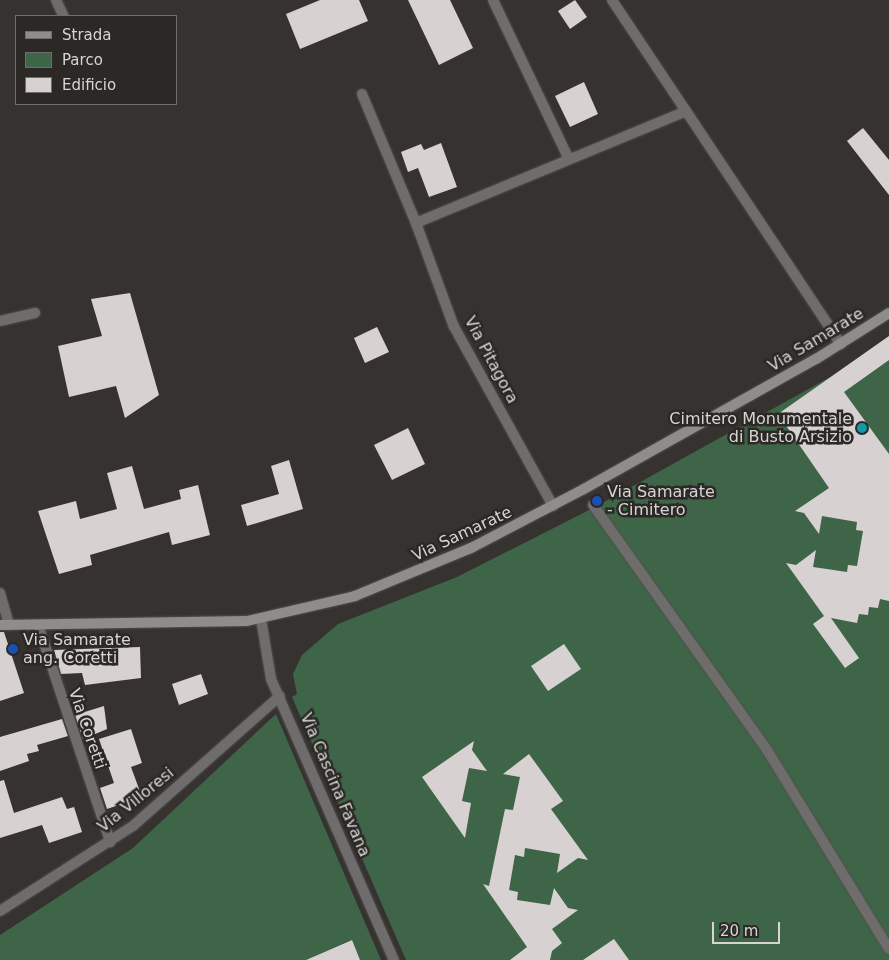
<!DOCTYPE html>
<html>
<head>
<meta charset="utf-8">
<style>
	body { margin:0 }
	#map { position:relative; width:889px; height:960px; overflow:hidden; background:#353230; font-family:"DejaVu Sans",sans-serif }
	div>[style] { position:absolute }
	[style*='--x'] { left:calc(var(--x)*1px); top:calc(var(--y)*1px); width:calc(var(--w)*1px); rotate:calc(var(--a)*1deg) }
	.green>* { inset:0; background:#3f6548 }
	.building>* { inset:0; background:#d7d2d1 }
	.roads { filter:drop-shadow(0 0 1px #524f4e) drop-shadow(0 0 1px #524f4e) }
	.street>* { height:10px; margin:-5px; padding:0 5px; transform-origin:5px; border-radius:5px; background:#6e6d6c }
	.secondary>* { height:10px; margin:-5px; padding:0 5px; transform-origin:5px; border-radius:5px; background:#8e8d8b }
	.dots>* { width:14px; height:14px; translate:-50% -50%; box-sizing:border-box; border:2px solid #2b2826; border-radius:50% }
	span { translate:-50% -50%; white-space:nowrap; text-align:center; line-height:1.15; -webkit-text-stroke:5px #2b2826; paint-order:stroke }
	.street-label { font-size:16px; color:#d7d5d4 }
	.poi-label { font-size:16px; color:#d7d5d4 }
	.right { translate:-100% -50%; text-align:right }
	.left { translate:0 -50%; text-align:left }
	.legend { position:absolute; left:15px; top:15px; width:162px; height:90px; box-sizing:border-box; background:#2b2826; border:1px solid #706d6c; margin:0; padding:6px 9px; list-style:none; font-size:15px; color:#d7d5d4 }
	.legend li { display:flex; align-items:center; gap:10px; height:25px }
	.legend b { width:25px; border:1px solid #706d6c }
	.scale { position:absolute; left:712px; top:922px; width:68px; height:22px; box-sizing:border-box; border:2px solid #d7d5d4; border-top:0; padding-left:6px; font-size:15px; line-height:18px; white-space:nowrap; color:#d7d5d4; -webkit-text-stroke:4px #2b2826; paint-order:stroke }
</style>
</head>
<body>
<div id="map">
	<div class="green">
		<i style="clip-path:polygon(889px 336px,889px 960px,406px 960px,292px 697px,297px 694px,293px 674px,302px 655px,338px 624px,457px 577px,595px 507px,832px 376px)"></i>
		<i style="clip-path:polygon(276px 714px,381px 960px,360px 960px,351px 940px,306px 960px,0 960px,0 935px,133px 848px)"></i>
	</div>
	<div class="building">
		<i style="clip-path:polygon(320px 0,359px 0,368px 21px,300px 49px,286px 14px)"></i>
		<i style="clip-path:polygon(408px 0,450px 0,473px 48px,439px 65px)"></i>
		<i style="clip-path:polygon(575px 0,587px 17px,570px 29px,558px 11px)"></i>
		<i style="clip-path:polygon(584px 82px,598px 114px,570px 127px,555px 96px)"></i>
		<i style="clip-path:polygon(863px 128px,889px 160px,889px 195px,847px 141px)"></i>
		<i style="clip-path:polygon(441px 143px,457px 187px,429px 197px,418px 168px,408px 172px,401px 152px,421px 144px,424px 150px)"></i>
		<i style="clip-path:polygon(130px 293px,159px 395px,125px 418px,116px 386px,69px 397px,58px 346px,102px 336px,91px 299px)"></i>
		<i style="clip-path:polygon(377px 327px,389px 352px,365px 363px,354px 338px)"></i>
		<i style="clip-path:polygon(889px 336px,889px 360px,844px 392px,889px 454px,889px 601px,880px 599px,878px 608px,869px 607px,868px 615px,859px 614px,857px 623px,831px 618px,859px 658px,845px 668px,813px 624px,824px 616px,786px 563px,796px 565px,816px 550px,813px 567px,847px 572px,848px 565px,857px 566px,863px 531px,856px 530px,857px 522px,822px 516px,819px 534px,804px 513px,795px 511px,829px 488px,778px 414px)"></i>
		<i style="clip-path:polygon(408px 428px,425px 464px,392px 480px,374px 445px)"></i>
		<i style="clip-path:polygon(289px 460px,303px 509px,247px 526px,241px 505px,279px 494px,271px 466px)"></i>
		<i style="clip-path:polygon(132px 466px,144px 509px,181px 499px,179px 490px,198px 485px,210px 535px,172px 545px,169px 532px,90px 555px,92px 565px,59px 574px,38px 511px,76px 501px,80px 519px,117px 509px,107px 473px)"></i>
		<i style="clip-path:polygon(0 632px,4px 632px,24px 693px,0 701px)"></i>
		<i style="clip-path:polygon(564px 644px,581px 669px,548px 691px,531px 666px)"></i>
		<i style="clip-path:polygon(140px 647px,141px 678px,85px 685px,82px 673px,61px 674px,54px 650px)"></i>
		<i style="clip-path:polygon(201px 674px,208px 694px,179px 705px,172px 684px)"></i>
		<i style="clip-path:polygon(104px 706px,107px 729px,83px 739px,75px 715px)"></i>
		<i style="clip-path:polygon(62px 719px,68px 736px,37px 745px,39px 751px,27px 754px,29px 761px,0 771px,0 737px)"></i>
		<i style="clip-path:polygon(131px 729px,142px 763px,131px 767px,142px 797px,107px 809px,100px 788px,114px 783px,99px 739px)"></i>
		<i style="clip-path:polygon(474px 741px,472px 750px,487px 771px,469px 768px,462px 801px,471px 803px,465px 838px,422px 777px)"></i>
		<i style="clip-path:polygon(529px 754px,563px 801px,551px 809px,588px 860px,578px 858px,557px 873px,560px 854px,525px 848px,524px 857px,515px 855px,509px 890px,518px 892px,517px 900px,550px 905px,554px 888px,568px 908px,578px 910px,552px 929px,562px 943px,552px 951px,550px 960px,510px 960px,527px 947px,483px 884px,489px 886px,505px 809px,513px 810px,520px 777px,503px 774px)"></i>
		<i style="clip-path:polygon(4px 780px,14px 813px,62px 797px,67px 809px,74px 807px,82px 832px,49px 843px,42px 825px,0 838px,0 781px)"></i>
		<i style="clip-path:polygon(614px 939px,629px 960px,583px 960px)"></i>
		<i style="clip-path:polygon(352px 940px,360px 960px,306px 960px)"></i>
	</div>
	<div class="roads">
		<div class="street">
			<i style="--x:56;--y:0;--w:17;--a:65"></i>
			<i style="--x:493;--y:0;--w:176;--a:64.5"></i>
			<i style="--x:612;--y:0;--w:133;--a:56.3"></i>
			<i style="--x:362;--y:94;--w:140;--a:67.3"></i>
			<i style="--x:0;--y:321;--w:36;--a:-13"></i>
			<i style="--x:593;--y:505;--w:301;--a:54.6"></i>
			<i style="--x:767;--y:750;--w:233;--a:58.5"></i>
			<i style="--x:553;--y:506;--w:205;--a:-118.9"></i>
			<i style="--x:454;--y:327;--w:111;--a:-110.1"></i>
			<i style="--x:416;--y:223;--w:292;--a:-22.5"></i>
			<i style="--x:686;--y:111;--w:280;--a:56.4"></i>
			<i style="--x:0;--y:593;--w:33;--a:74"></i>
			<i style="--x:261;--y:619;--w:61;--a:80.5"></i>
			<i style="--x:271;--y:679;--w:307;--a:66.4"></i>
			<i style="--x:38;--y:625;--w:229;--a:71.6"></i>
			<i style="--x:0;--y:911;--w:158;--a:-32.6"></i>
			<i style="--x:133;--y:826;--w:196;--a:-41.5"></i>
		</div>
		<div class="secondary">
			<i style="--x:0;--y:625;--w:247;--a:-0.9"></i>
			<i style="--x:247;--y:621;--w:111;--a:-13"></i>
			<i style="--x:355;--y:596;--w:126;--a:-22.5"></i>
			<i style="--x:471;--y:548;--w:127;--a:-27.6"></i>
			<i style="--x:584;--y:489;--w:266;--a:-29.3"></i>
			<i style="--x:816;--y:359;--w:86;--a:-32.2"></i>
		</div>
	</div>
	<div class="dots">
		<i style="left:862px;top:428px;background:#0f9aa8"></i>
		<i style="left:597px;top:501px;background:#1a4fb4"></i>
		<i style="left:13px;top:649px;background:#1a4fb4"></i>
	</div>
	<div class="street-label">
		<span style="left:816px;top:340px;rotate:-31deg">Via Samarate</span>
		<span style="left:491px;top:360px;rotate:62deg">Via Pitagora</span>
		<span style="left:462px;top:534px;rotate:-25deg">Via Samarate</span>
		<span style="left:87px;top:729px;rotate:71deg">Via Coretti</span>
		<span style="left:335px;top:785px;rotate:67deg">Via Cascina Favana</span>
		<span style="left:136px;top:800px;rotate:-39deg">Via Villoresi</span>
	</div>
	<div class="poi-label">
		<span class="right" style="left:852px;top:428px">Cimitero Monumentale<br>di Busto Arsizio</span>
		<span class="left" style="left:607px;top:501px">Via Samarate<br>- Cimitero</span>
		<span class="left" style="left:23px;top:649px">Via Samarate<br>ang. Coretti</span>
	</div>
	<ul class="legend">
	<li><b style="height:6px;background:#8e8d8b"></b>Strada</li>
	<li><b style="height:14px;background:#3f6548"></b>Parco</li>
	<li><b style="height:14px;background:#d7d2d1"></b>Edificio</li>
	</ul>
	<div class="scale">20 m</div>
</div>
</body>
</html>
